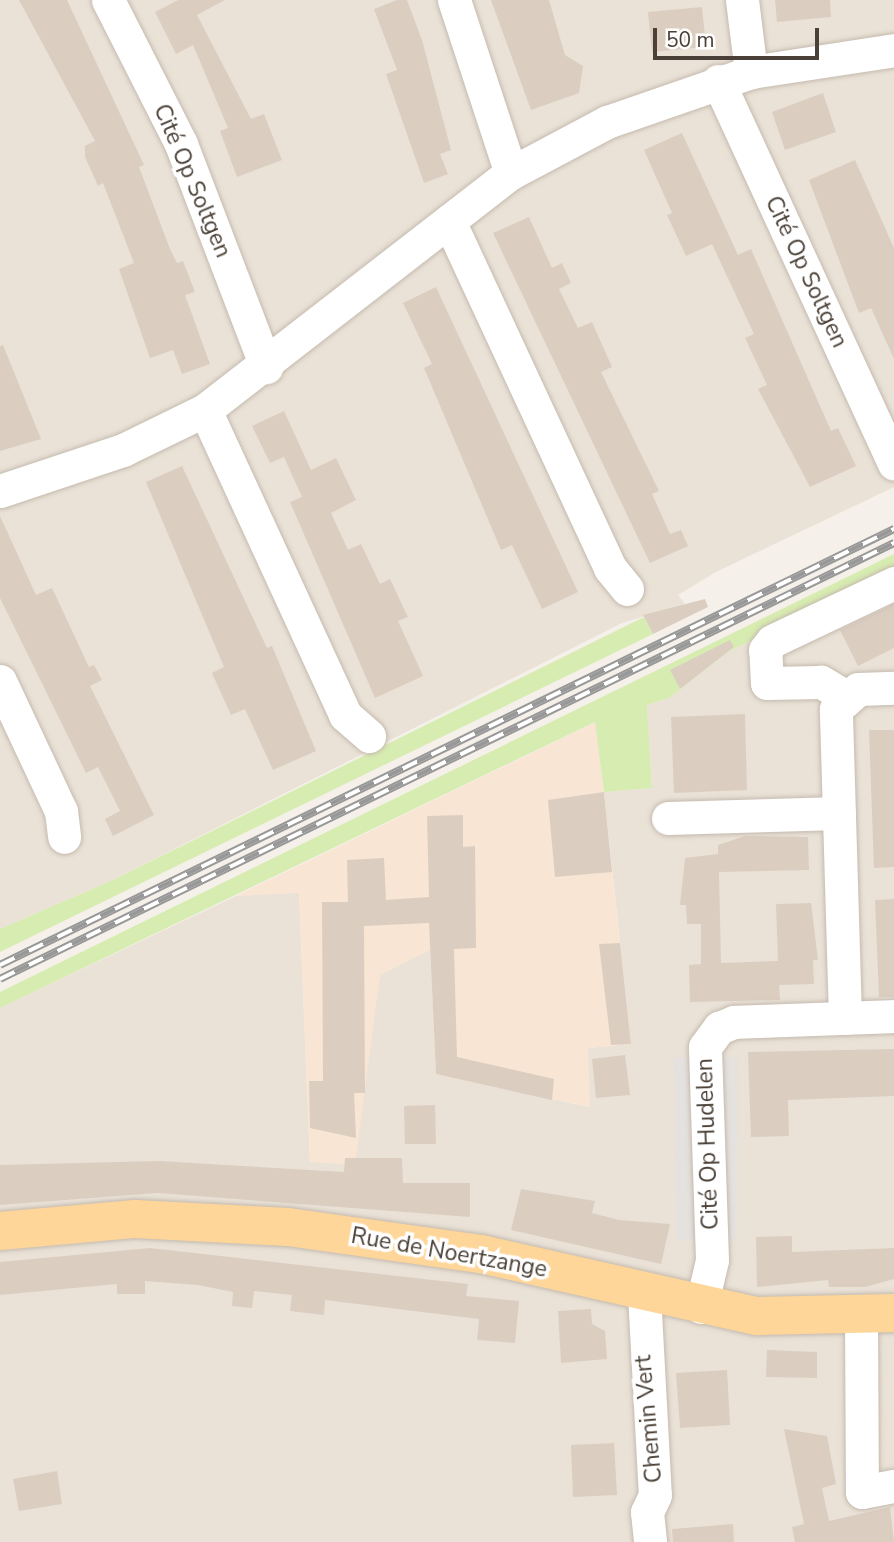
<!DOCTYPE html>
<html>
<head>
<meta charset="utf-8">
<style>
	body { margin:0 }
	#map { position:relative; width:894px; height:1542px; overflow:hidden; background:#f5f0e9; font-family:"Nunito Sans",sans-serif }
	div>[style] { position:absolute }
	[style*='--x'] { left:calc(var(--x)*1px); top:calc(var(--y)*1px); width:calc(var(--w)*1px); rotate:calc(var(--a)*1deg) }
	.residential>* { inset:0; background:#eae2d7 }
	.commercial>* { inset:0; background:#f8e5d4 }
	.green>* { inset:0; background:#d7ecb0 }
	.parking>* { inset:0; background:#e4e1de }
	.building>* { inset:0; background:#dbcec1 }
	.roads { filter:drop-shadow(0 0 2px #c5baae) drop-shadow(0 0 2px #c5baae) }
	.minor>* { height:33px; margin:-16.5px; padding:0 16.5px; transform-origin:16.5px; border-radius:16.5px; background:#fff }
	.major>* { height:38px; margin:-19px; padding:0 19px; transform-origin:19px; border-radius:19px; background:#ffd699 }
	.rail>* { height:8px; margin-top:-4px; transform-origin:0; background:repeating-linear-gradient(90deg,#fff 0 16px,#989898 0 32px); box-sizing:border-box; border-block:2px solid #989898 }
	span { translate:-50% -50%; white-space:nowrap; text-align:center; line-height:1.15; -webkit-text-stroke:7px #fff; paint-order:stroke }
	.street-label { font-size:23px; color:#4a4037 }
	.scale { position:absolute; left:653px; top:28px; width:166px; height:32px; box-sizing:border-box; border:4px solid #4a4037; border-top:0; padding-left:9px; font-size:21px; line-height:24px; white-space:nowrap; color:#4a4037; -webkit-text-stroke:5px #fff; paint-order:stroke }
</style>
</head>
<body>
<div id="map">
	<div class="residential">
		<i style="clip-path:polygon(0 0,894px 0,894px 487px,716px 572px,678px 595px,685px 604px,622px 623px,113px 880px,0 929px)"></i>
		<i style="clip-path:polygon(894px 568px,894px 1542px,0 1542px,0 1008px,236px 896px,299px 892px,310px 1162px,355px 1130px,380px 975px,431px 949px,436px 1074px,589px 1107px,588px 1048px,631px 1044px,604px 792px,652px 788px,647px 705px,669px 698px,728px 652px)"></i>
	</div>
	<div class="commercial">
		<i style="clip-path:polygon(596px 722px,631px 1044px,588px 1048px,590px 1107px,436px 1074px,430px 950px,380px 975px,355px 1165px,310px 1162px,299px 893px,236px 896px)"></i>
	</div>
	<div class="green">
		<i style="clip-path:polygon(894px 554px,894px 568px,728px 652px,669px 698px,647px 705px,652px 788px,604px 792px,595px 722px,0 1008px,0 992px)"></i>
		<i style="clip-path:polygon(644px 617px,653px 634px,0 952px,0 929px,113px 880px)"></i>
	</div>
	<div class="parking">
		<i style="clip-path:polygon(738px 1057px,737px 1239px,676px 1240px,674px 1058px)"></i>
	</div>
	<div class="building">
		<i style="clip-path:polygon(19px 0,67px 0,144px 165px,139px 167px,170px 249px,177px 263px,183px 261px,195px 292px,185px 295px,210px 364px,182px 374px,173px 350px,150px 358px,119px 269px,134px 263px,103px 183px,98px 186px,85px 157px,85px 146px,95px 141px)"></i>
		<i style="clip-path:polygon(178px 0,225px 0,197px 15px,251px 119px,264px 114px,282px 160px,237px 177px,220px 131px,228px 128px,193px 45px,176px 54px,155px 12px)"></i>
		<i style="clip-path:polygon(397px 0,407px 0,422px 40px,451px 150px,440px 154px,448px 174px,424px 183px,386px 74px,397px 70px,374px 9px)"></i>
		<i style="clip-path:polygon(491px 0,549px 0,565px 55px,583px 66px,579px 93px,531px 110px)"></i>
		<i style="clip-path:polygon(775px 0,830px 0,831px 17px,777px 22px)"></i>
		<i style="clip-path:polygon(702px 7px,706px 47px,652px 52px,648px 12px)"></i>
		<i style="clip-path:polygon(823px 93px,836px 132px,785px 150px,772px 112px)"></i>
		<i style="clip-path:polygon(682px 133px,738px 255px,751px 249px,831px 431px,838px 428px,856px 466px,810px 487px,758px 389px,767px 385px,745px 338px,754px 334px,712px 244px,686px 256px,667px 215px,672px 213px,644px 150px)"></i>
		<i style="clip-path:polygon(855px 160px,894px 248px,894px 359px,871px 308px,859px 313px,809px 180px)"></i>
		<i style="clip-path:polygon(529px 217px,552px 268px,562px 263px,571px 283px,559px 289px,578px 328px,592px 322px,612px 367px,601px 372px,659px 491px,652px 494px,670px 534px,681px 530px,688px 546px,650px 563px,493px 233px)"></i>
		<i style="clip-path:polygon(436px 287px,578px 592px,542px 609px,512px 545px,501px 550px,424px 368px,432px 364px,403px 303px)"></i>
		<i style="clip-path:polygon(3px 345px,41px 439px,0 451px,0 346px)"></i>
		<i style="clip-path:polygon(284px 411px,311px 470px,336px 458px,356px 500px,331px 513px,348px 550px,361px 544px,380px 584px,390px 579px,408px 617px,398px 621px,423px 676px,375px 698px,290px 502px,302px 497px,284px 457px,270px 463px,252px 426px)"></i>
		<i style="clip-path:polygon(182px 466px,267px 648px,272px 646px,316px 751px,273px 770px,245px 709px,231px 715px,212px 673px,224px 667px,146px 482px)"></i>
		<i style="clip-path:polygon(0 516px,36px 595px,52px 588px,89px 667px,94px 665px,102px 680px,90px 686px,154px 815px,113px 836px,105px 819px,120px 811px,98px 767px,86px 773px,0 598px)"></i>
		<i style="clip-path:polygon(705px 599px,708px 607px,653px 634px,643px 615px)"></i>
		<i style="clip-path:polygon(894px 604px,894px 648px,858px 666px,840px 630px)"></i>
		<i style="clip-path:polygon(730px 640px,734px 647px,680px 689px,670px 670px)"></i>
		<i style="clip-path:polygon(745px 714px,747px 790px,674px 793px,671px 717px)"></i>
		<i style="clip-path:polygon(869px 730px,894px 730px,894px 867px,874px 868px)"></i>
		<i style="clip-path:polygon(604px 792px,612px 872px,555px 877px,548px 800px)"></i>
		<i style="clip-path:polygon(463px 815px,463px 847px,475px 846px,476px 948px,454px 949px,457px 1057px,554px 1079px,552px 1100px,436px 1074px,429px 923px,364px 926px,365px 1093px,354px 1093px,356px 1138px,310px 1128px,309px 1081px,323px 1081px,322px 902px,348px 902px,347px 860px,384px 858px,386px 900px,429px 897px,427px 816px)"></i>
		<i style="clip-path:polygon(745px 836px,808px 837px,809px 870px,719px 872px,721px 963px,778px 961px,776px 904px,811px 903px,818px 960px,813px 960px,814px 984px,779px 985px,780px 1000px,690px 1002px,689px 965px,701px 964px,701px 924px,687px 924px,686px 905px,680px 905px,685px 858px,718px 854px,718px 845px)"></i>
		<i style="clip-path:polygon(894px 899px,894px 997px,879px 997px,875px 900px)"></i>
		<i style="clip-path:polygon(620px 943px,631px 1044px,611px 1045px,599px 944px)"></i>
		<i style="clip-path:polygon(894px 1049px,894px 1096px,788px 1100px,789px 1136px,751px 1137px,748px 1052px)"></i>
		<i style="clip-path:polygon(625px 1055px,630px 1095px,596px 1098px,592px 1059px)"></i>
		<i style="clip-path:polygon(435px 1105px,436px 1144px,405px 1144px,404px 1106px)"></i>
		<i style="clip-path:polygon(345px 1158px,402px 1158px,403px 1183px,470px 1183px,470px 1217px,157px 1193px,0 1205px,0 1165px,159px 1161px,344px 1172px)"></i>
		<i style="clip-path:polygon(521px 1189px,595px 1201px,592px 1213px,619px 1220px,670px 1224px,661px 1264px,511px 1230px)"></i>
		<i style="clip-path:polygon(792px 1236px,792px 1252px,894px 1248px,894px 1279px,865px 1287px,829px 1287px,828px 1280px,757px 1287px,756px 1237px)"></i>
		<i style="clip-path:polygon(150px 1248px,468px 1284px,466px 1296px,519px 1301px,515px 1343px,477px 1340px,479px 1319px,325px 1300px,324px 1315px,290px 1311px,292px 1295px,254px 1291px,252px 1308px,232px 1306px,233px 1292px,198px 1285px,145px 1281px,145px 1294px,117px 1294px,117px 1284px,0 1295px,0 1262px)"></i>
		<i style="clip-path:polygon(591px 1309px,592px 1324px,605px 1331px,607px 1359px,561px 1363px,558px 1311px)"></i>
		<i style="clip-path:polygon(767px 1350px,817px 1352px,817px 1378px,766px 1377px)"></i>
		<i style="clip-path:polygon(727px 1370px,730px 1425px,680px 1428px,676px 1373px)"></i>
		<i style="clip-path:polygon(784px 1429px,827px 1436px,836px 1484px,822px 1488px,829px 1521px,890px 1507px,894px 1542px,795px 1542px,792px 1527px,804px 1524px)"></i>
		<i style="clip-path:polygon(614px 1443px,617px 1495px,573px 1497px,571px 1445px)"></i>
		<i style="clip-path:polygon(57px 1471px,62px 1504px,19px 1511px,13px 1479px)"></i>
		<i style="clip-path:polygon(733px 1524px,734px 1542px,673px 1542px,672px 1529px)"></i>
	</div>
	<div class="roads">
		<div class="minor">
			<i style="--x:108;--y:0;--w:161;--a:63.1"></i>
			<i style="--x:181;--y:144;--w:239;--a:69.1"></i>
			<i style="--x:454;--y:0;--w:182;--a:71.8"></i>
			<i style="--x:742;--y:0;--w:73;--a:82.9"></i>
			<i style="--x:718;--y:81;--w:421;--a:65.3"></i>
			<i style="--x:449;--y:221;--w:383;--a:65.1"></i>
			<i style="--x:610;--y:568;--w:27;--a:51"></i>
			<i style="--x:205;--y:410;--w:336;--a:65.3"></i>
			<i style="--x:345;--y:715;--w:32;--a:41"></i>
			<i style="--x:0;--y:491;--w:130;--a:-18.4"></i>
			<i style="--x:123;--y:450;--w:91;--a:-26"></i>
			<i style="--x:205;--y:410;--w:387;--a:-37.8"></i>
			<i style="--x:511;--y:173;--w:109;--a:-28"></i>
			<i style="--x:607;--y:122;--w:152;--a:-19.1"></i>
			<i style="--x:751;--y:72;--w:145;--a:-8.7"></i>
			<i style="--x:0;--y:681;--w:144;--a:64.9"></i>
			<i style="--x:61;--y:811;--w:26;--a:83"></i>
			<i style="--x:843;--y:695;--w:26;--a:-149"></i>
			<i style="--x:821;--y:682;--w:54;--a:178.9"></i>
			<i style="--x:767;--y:683;--w:33;--a:-93"></i>
			<i style="--x:765;--y:650;--w:11;--a:-52"></i>
			<i style="--x:772;--y:641;--w:135;--a:-25.4"></i>
			<i style="--x:668;--y:818;--w:171;--a:-1.7"></i>
			<i style="--x:845;--y:1018;--w:309;--a:-91.7"></i>
			<i style="--x:836;--y:709;--w:30;--a:-42"></i>
			<i style="--x:858;--y:689;--w:36;--a:-2"></i>
			<i style="--x:644;--y:1294;--w:201;--a:86.9"></i>
			<i style="--x:655;--y:1495;--w:19;--a:115"></i>
			<i style="--x:647;--y:1512;--w:30;--a:84"></i>
			<i style="--x:701;--y:1307;--w:48;--a:-76.8"></i>
			<i style="--x:712;--y:1260;--w:213;--a:-91.9"></i>
			<i style="--x:705;--y:1047;--w:24;--a:-54"></i>
			<i style="--x:719;--y:1028;--w:16;--a:-22"></i>
			<i style="--x:734;--y:1022;--w:160;--a:-2.1"></i>
			<i style="--x:861;--y:1315;--w:177;--a:89.7"></i>
			<i style="--x:862;--y:1492;--w:33;--a:-11"></i>
		</div>
		<div class="major">
			<i style="--x:0;--y:1231;--w:136;--a:-5.1"></i>
			<i style="--x:135;--y:1219;--w:153;--a:3"></i>
			<i style="--x:288;--y:1227;--w:195;--a:8"></i>
			<i style="--x:481;--y:1254;--w:283;--a:12.7"></i>
			<i style="--x:757;--y:1316;--w:137;--a:-1.3"></i>
		</div>
	</div>
	<div class="rail">
		<i style="--x:0;--y:965;--w:995;--a:-26"></i>
		<i style="--x:0;--y:979;--w:995;--a:-26"></i>
	</div>
	<div class="street-label">
		<span style="left:192px;top:181px;rotate:67deg">Cité Op Soltgen</span>
		<span style="left:806px;top:272px;rotate:65deg">Cité Op Soltgen</span>
		<span style="left:708px;top:1144px;rotate:-92deg">Cité Op Hudelen</span>
		<span style="left:449px;top:1253px;rotate:10deg">Rue de Noertzange</span>
		<span style="left:649px;top:1419px;rotate:-95deg">Chemin Vert</span>
	</div>
	<div class="scale">50 m</div>
</div>
</body>
</html>
